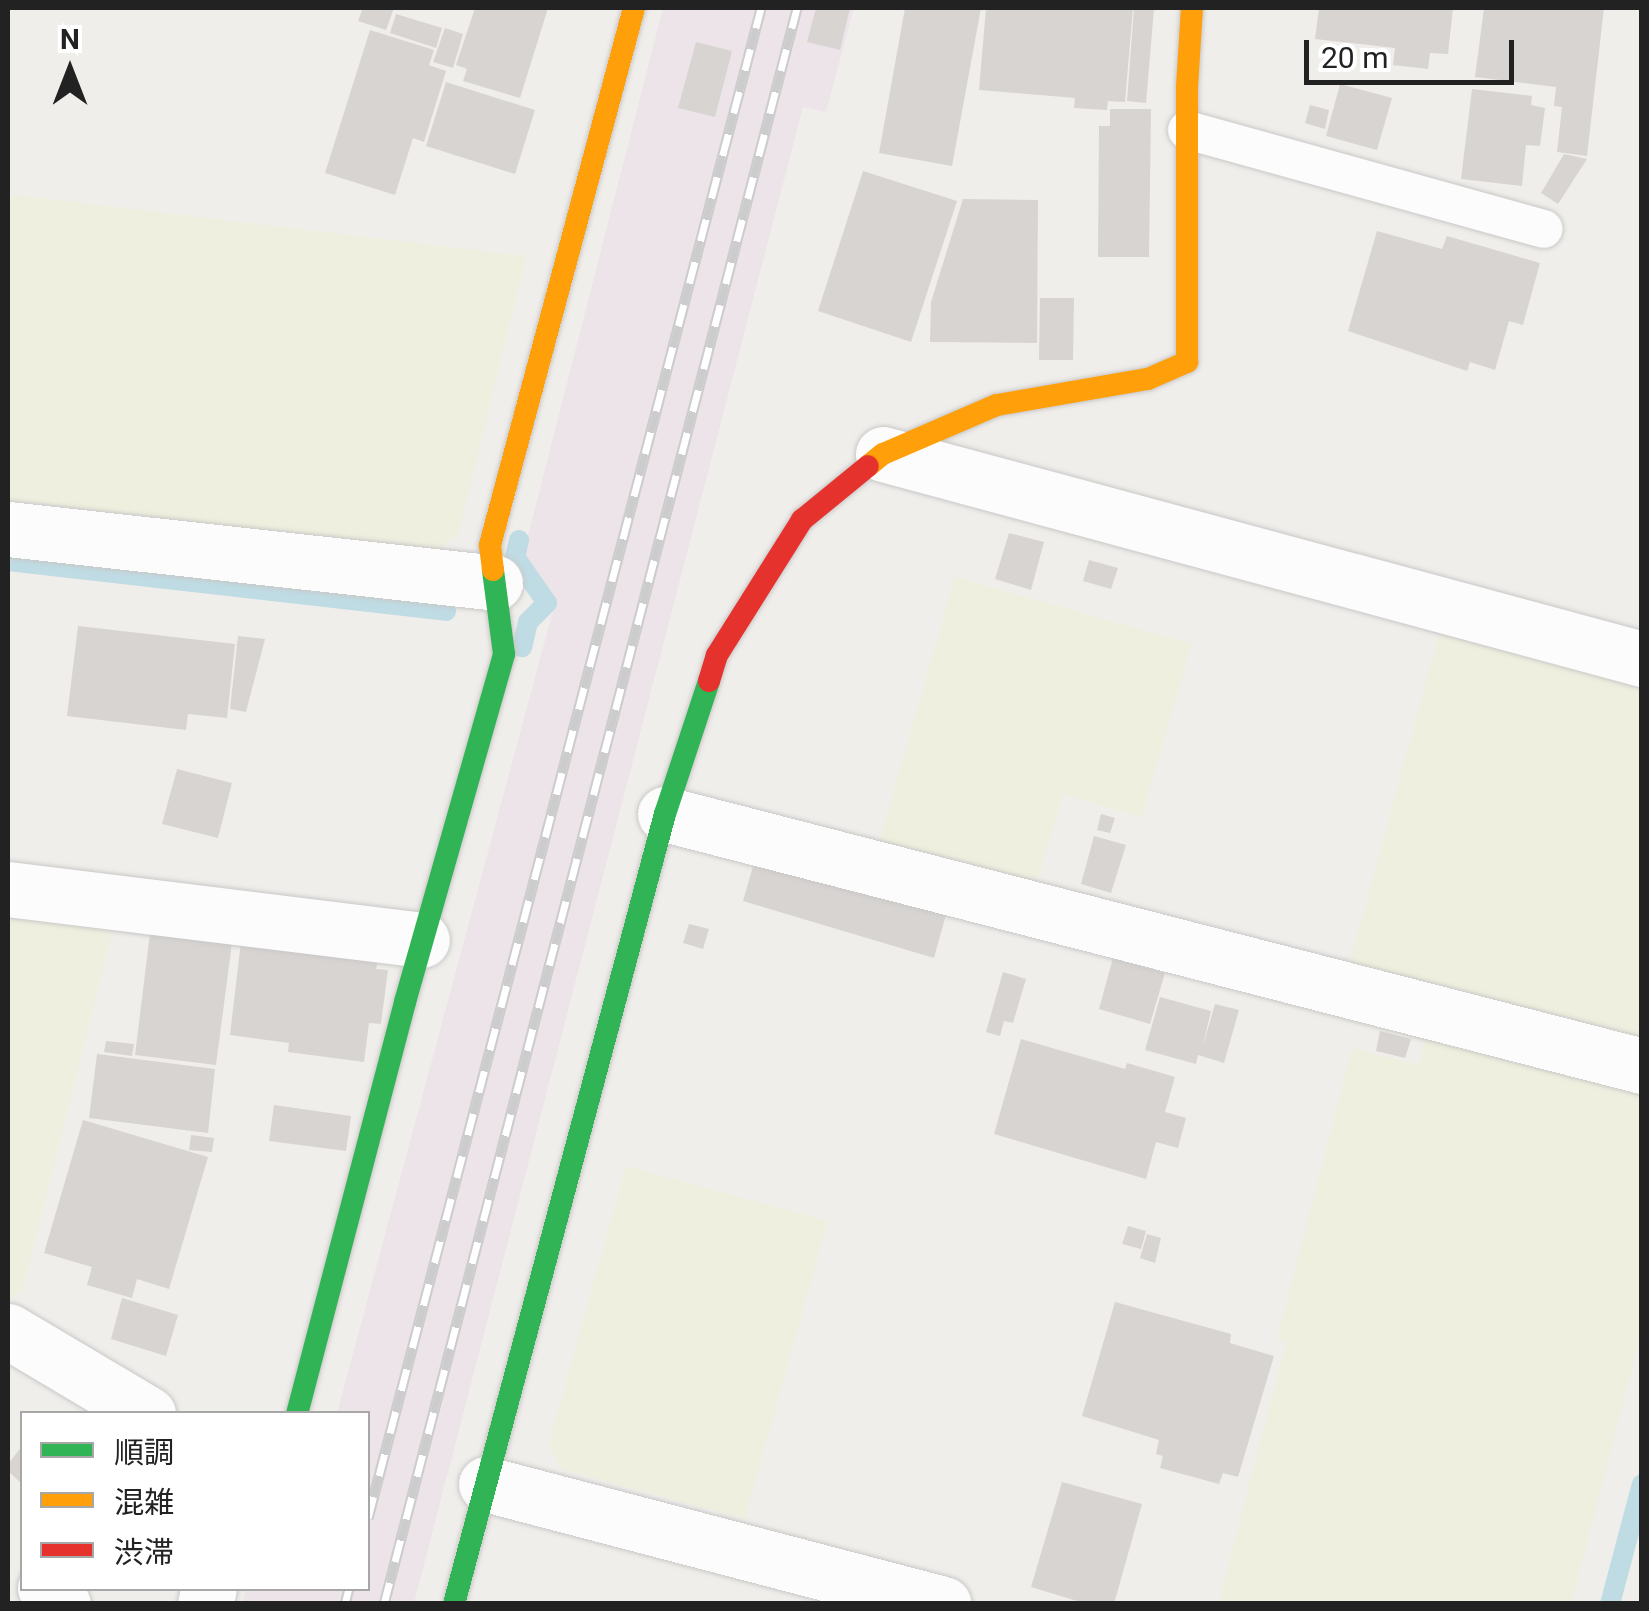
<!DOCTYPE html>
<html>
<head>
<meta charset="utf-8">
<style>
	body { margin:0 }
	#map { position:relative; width:1649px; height:1611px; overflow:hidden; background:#f0eeeb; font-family:Roboto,"Noto Sans JP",sans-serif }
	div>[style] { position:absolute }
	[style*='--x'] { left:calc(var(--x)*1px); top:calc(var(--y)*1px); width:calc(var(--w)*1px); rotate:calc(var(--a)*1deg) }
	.industrial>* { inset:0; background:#ede4e9 }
	.farmland>* { inset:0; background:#efefdf }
	.stream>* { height:20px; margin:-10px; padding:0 10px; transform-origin:10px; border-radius:10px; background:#bfdbe3 }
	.building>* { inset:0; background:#d7d4d2 }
	.roads { filter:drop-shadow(0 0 2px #c9c8c7) drop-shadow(0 0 2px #c9c8c7) }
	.lane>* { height:38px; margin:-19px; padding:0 19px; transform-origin:19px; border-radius:19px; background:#fdfcfc }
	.street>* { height:55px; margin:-27.5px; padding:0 27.5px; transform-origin:27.5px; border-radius:27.5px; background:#fdfcfc }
	.fast>* { height:22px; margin:-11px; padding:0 11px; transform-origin:11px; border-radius:11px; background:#30b455 }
	.slow>* { height:22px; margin:-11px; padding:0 11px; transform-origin:11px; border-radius:11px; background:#ff9f0a }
	.jam>* { height:22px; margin:-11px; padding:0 11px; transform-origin:11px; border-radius:11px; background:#e5322d }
	.rail>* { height:11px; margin-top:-5.5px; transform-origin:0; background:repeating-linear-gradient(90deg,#fff 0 22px,#ccc 0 44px); box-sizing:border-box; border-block:2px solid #ccc }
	span { translate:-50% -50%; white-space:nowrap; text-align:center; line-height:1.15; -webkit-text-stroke:8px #fff; paint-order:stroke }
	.frame { position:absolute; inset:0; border:10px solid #222; pointer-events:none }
	.legend { position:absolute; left:20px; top:1411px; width:350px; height:180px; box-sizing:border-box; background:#fff; border:2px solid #a7a7a7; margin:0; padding:12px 18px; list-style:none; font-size:30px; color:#222 }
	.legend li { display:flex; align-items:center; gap:20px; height:50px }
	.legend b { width:50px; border:2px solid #a7a7a7 }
	.north { position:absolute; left:20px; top:20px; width:100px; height:100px; -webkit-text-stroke:8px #fff; paint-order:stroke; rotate:0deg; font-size:28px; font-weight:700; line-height:40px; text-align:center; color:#222 }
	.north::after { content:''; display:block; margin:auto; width:35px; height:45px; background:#222; clip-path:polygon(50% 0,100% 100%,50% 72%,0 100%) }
	.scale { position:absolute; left:1304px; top:40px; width:210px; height:45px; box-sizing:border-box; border:5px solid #222; border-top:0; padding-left:12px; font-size:30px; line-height:35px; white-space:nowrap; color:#222; -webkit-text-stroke:8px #fff; paint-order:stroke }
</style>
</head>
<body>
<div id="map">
	<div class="industrial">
		<i style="clip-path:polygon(663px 8px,854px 8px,826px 112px,803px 107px,414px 1603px,242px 1604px,246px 1589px,368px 1588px,368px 1414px,337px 1413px,555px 603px,523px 555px)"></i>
	</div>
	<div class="farmland">
		<i style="clip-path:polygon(8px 194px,527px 256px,458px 535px,437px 551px,8px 500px)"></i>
		<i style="clip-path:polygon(955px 577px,1192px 644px,1142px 817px,1063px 794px,1036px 886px,879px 842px)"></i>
		<i style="clip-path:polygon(1439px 633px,1641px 687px,1641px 1043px,1349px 965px)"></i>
		<i style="clip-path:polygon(8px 910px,115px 922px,23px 1290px,8px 1301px)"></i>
		<i style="clip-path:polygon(1426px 1036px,1641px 1091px,1641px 1333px,1572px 1603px,1218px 1604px,1286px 1342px,1277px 1339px,1352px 1048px,1419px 1065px)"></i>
		<i style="clip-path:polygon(626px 1166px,828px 1221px,745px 1519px,560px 1469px,549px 1442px)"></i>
	</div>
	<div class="stream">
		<i style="--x:519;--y:540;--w:17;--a:103"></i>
		<i style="--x:515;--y:557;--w:56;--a:55.2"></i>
		<i style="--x:547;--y:603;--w:27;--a:135"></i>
		<i style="--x:528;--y:622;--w:26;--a:103"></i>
		<i style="--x:8;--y:561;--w:441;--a:6.5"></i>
		<i style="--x:1610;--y:1604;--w:124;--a:-75.1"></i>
	</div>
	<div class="building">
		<i style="clip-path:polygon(363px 8px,394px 8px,386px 30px,358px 21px)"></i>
		<i style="clip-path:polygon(475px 8px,548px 8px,520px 98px,463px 81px,467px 69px,456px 65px)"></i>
		<i style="clip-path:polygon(816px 8px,850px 8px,840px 50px,807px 42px)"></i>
		<i style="clip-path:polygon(905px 8px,981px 8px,952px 166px,879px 153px)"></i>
		<i style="clip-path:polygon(986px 8px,1133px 8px,1125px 102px,1108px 101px,1107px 110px,1074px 108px,1075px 98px,979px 90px)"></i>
		<i style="clip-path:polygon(1134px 8px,1154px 9px,1146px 103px,1127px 101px)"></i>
		<i style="clip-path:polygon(1319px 8px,1453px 8px,1448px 54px,1430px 53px,1428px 69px,1393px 65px,1395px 48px,1315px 39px)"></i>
		<i style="clip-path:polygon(1484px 8px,1604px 8px,1587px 156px,1557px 152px,1562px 107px,1554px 106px,1556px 87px,1475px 77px)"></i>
		<i style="clip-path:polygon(396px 14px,442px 28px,436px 48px,390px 33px)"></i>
		<i style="clip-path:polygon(445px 28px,463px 34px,453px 68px,433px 62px)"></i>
		<i style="clip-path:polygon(370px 30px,434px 50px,429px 65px,446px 71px,424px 142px,413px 138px,395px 195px,325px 173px)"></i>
		<i style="clip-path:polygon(696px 42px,732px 51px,715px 117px,678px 108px)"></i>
		<i style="clip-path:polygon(446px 82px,535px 110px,515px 174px,426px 146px)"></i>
		<i style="clip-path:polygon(1340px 84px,1392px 98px,1377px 150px,1326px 136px)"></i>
		<i style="clip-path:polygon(1472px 89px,1532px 96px,1531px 105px,1545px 108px,1540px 146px,1526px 145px,1522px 186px,1461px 179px)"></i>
		<i style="clip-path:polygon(1310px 105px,1329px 110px,1325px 129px,1305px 123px)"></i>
		<i style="clip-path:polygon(1110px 109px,1151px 109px,1149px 257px,1098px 257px,1099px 126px,1110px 126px)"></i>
		<i style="clip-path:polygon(1564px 154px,1587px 159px,1558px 204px,1541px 193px)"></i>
		<i style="clip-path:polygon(863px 171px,957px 201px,911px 342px,818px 311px)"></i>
		<i style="clip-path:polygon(963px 199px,1038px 200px,1037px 343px,930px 342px,931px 302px)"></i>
		<i style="clip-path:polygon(1377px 231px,1442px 249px,1447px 236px,1540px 263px,1523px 325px,1509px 321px,1495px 370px,1470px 362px,1467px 371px,1348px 331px)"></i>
		<i style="clip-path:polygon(1040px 298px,1074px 298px,1073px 360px,1039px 360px)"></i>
		<i style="clip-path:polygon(1009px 533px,1044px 542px,1031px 590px,995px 579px)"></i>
		<i style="clip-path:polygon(1089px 560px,1118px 568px,1111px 589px,1083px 581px)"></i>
		<i style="clip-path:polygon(78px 626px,235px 644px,227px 718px,188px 714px,186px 730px,67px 716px)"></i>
		<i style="clip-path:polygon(238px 636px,265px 639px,246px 712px,230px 709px)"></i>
		<i style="clip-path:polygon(177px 769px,232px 783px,218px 838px,162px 824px)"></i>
		<i style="clip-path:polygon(1101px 814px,1115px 818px,1110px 833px,1097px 830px)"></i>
		<i style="clip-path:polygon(1094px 836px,1126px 845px,1111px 893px,1081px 884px)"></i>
		<i style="clip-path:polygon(756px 856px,947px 911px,934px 958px,743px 901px)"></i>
		<i style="clip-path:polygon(689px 924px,709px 929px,703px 949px,683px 943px)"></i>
		<i style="clip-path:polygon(150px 933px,232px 943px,216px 1065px,135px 1055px)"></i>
		<i style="clip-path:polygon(241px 941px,378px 959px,376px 969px,388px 970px,381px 1024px,369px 1023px,364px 1062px,288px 1052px,289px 1043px,230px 1035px)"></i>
		<i style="clip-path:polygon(1113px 958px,1165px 973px,1150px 1024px,1099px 1009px)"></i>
		<i style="clip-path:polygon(1003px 972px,1026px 979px,1013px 1023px,1004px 1021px,1000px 1036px,986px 1032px)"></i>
		<i style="clip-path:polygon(1160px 997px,1211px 1011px,1202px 1049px,1215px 1004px,1239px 1010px,1224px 1063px,1198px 1055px,1196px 1064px,1145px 1050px)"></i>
		<i style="clip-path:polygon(1380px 1031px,1411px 1039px,1405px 1058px,1376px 1051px)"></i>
		<i style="clip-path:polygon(1021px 1039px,1125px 1069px,1127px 1063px,1175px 1077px,1165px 1112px,1186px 1118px,1178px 1148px,1156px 1142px,1146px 1179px,994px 1134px)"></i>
		<i style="clip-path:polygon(106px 1041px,134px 1044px,132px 1056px,104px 1052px)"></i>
		<i style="clip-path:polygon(97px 1054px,215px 1069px,208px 1133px,89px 1118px)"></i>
		<i style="clip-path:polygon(274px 1105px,351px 1116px,346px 1151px,269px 1141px)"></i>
		<i style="clip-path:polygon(83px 1120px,208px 1157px,169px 1289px,137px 1279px,132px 1298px,87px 1285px,92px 1267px,44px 1253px)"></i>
		<i style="clip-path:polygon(191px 1135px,214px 1138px,212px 1152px,189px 1150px)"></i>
		<i style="clip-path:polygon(1128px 1226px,1146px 1231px,1141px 1249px,1122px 1244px)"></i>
		<i style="clip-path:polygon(1147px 1234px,1161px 1238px,1155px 1263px,1140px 1258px)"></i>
		<i style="clip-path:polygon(122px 1298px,178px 1315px,166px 1356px,111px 1339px)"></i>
		<i style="clip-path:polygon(1115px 1302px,1231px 1334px,1230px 1343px,1274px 1356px,1238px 1477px,1223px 1473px,1219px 1484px,1160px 1468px,1163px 1456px,1156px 1454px,1159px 1440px,1082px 1416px)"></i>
		<i style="clip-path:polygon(22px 1446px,22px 1484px,8px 1471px,8px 1464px)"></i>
		<i style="clip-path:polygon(1062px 1482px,1142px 1504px,1114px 1604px,1087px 1604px,1031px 1587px)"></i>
	</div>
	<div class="roads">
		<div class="lane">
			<i style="--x:1187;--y:130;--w:370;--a:15.5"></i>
		</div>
		<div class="street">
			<i style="--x:883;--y:454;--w:786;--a:15.11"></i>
			<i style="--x:8;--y:529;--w:490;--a:6.3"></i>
			<i style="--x:665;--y:814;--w:1009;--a:14.46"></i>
			<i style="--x:8;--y:889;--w:417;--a:7"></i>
			<i style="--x:8;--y:1331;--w:163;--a:30.7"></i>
			<i style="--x:486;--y:1484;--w:473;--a:14.7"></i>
			<i style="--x:45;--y:1588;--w:24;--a:42"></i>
			<i style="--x:205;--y:1604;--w:16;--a:-76"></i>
		</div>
		<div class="fast">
			<i style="--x:297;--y:1414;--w:426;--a:-75.3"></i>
			<i style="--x:405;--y:1002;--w:362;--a:-74.1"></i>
			<i style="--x:504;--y:654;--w:85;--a:-97.5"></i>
			<i style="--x:454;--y:1604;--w:818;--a:-75.05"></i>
			<i style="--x:665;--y:814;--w:140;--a:-71.7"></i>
		</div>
		<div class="slow">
			<i style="--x:868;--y:466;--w:19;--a:-39"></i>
			<i style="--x:883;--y:454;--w:124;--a:-23.3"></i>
			<i style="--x:997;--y:405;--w:153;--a:-9.8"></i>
			<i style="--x:1148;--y:379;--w:43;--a:-23.6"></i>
			<i style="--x:1187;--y:362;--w:275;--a:-90"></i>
			<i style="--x:1187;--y:87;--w:79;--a:-86.4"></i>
			<i style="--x:493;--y:570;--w:25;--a:-97"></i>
			<i style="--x:490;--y:545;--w:556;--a:-74.99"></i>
		</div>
		<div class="jam">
			<i style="--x:709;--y:681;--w:27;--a:-73"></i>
			<i style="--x:717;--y:655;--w:160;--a:-57.8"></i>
			<i style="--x:802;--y:520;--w:85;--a:-39.3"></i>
		</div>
	</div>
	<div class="rail">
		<i style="--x:368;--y:1518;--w:1560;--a:-75.41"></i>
		<i style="--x:345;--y:1604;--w:16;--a:-76"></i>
		<i style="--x:384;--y:1604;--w:1649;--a:-75.49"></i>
	</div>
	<div class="frame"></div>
	<ul class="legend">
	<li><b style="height:12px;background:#30b455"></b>順調</li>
	<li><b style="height:12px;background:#ff9f0a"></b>混雑</li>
	<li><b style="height:12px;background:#e5322d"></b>渋滞</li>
	</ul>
	<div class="north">N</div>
	<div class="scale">20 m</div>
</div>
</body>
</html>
